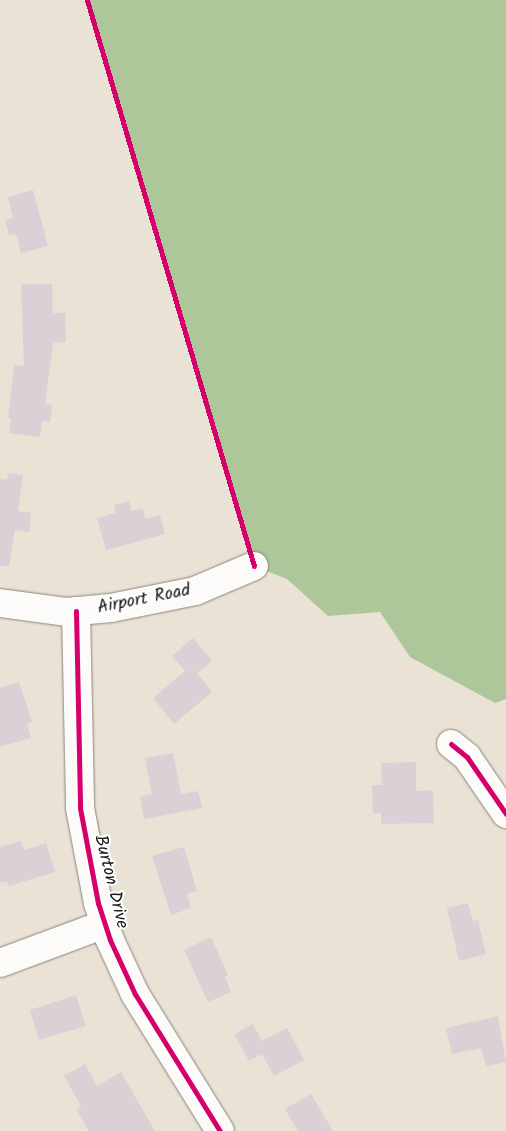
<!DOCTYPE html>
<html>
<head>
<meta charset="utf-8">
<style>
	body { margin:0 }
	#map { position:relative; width:506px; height:1131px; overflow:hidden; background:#eae2d4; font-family:Kalam,sans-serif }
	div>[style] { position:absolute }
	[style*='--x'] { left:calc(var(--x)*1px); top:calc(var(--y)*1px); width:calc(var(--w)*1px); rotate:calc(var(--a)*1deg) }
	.forest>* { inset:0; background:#adc69a }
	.building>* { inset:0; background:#dbd0d5 }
	.roads { filter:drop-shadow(0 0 1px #89857e) drop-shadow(0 0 1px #89857e) }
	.minor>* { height:28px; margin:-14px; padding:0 14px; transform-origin:14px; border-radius:14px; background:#fcfbf9 }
	.cycleway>* { height:5px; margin:-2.5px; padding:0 2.5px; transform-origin:2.5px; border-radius:2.5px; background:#d6006c }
	span { translate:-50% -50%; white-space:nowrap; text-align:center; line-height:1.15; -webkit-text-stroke:4px #fff; paint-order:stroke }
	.street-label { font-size:18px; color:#1c1c1c }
</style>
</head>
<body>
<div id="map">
	<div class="forest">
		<i style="clip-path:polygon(87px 0,506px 0,506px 699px,495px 703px,410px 657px,380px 612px,328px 616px,287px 579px,254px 566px)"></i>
	</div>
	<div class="building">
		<i style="clip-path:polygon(33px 190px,48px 246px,21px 253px,16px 234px,9px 235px,5px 220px,13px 218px,8px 197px)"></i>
		<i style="clip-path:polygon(21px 284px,52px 284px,53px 313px,65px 313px,66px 342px,53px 343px,45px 404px,52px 405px,50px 422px,42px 421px,40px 437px,9px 433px,11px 419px,8px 418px,14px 365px,24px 366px)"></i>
		<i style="clip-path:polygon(8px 473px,23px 475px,18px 511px,31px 513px,29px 532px,15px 530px,9px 566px,0 566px,0 479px,7px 480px)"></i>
		<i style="clip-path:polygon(129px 501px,132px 511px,143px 508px,145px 519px,160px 515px,165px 534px,106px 550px,97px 518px,116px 513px,114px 505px)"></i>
		<i style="clip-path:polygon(193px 638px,212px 661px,197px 673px,212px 692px,174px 724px,153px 698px,185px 671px,172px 656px)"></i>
		<i style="clip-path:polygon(19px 682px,32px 722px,27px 724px,31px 738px,0 747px,0 688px)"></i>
		<i style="clip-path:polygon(173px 753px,181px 794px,198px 791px,202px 808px,144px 819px,140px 797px,152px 794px,145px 758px)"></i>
		<i style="clip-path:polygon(416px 762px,416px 791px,433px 790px,434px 823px,381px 824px,381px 813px,373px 813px,372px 785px,382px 785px,381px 763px)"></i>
		<i style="clip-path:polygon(21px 841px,24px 850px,46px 843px,55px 872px,9px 886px,7px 881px,0 883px,0 847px)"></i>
		<i style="clip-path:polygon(184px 847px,197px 891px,187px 894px,191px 908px,171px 915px,152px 856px)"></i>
		<i style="clip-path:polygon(468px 903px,473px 921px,478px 920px,486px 954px,459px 961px,447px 908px)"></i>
		<i style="clip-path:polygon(211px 937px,228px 975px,225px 977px,231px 992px,208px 1002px,184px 950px)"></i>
		<i style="clip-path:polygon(76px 995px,86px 1026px,39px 1040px,30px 1010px)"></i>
		<i style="clip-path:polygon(498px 1016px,506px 1062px,486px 1066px,481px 1048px,452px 1054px,446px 1028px)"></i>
		<i style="clip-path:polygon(253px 1024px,262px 1041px,287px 1028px,304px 1060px,274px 1076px,262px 1054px,249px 1061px,234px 1034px)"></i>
		<i style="clip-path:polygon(85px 1064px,97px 1086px,121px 1072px,155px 1131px,89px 1131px,76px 1109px,81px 1106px,64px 1076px)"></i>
		<i style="clip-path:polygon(311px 1094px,333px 1131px,298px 1131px,285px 1109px)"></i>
	</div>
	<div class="roads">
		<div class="minor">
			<i style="--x:0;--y:603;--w:68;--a:7.7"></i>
			<i style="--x:67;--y:612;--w:44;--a:-5.2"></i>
			<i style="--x:111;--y:608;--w:86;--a:-11.4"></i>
			<i style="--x:195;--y:591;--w:64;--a:-23"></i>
			<i style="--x:76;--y:611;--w:197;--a:88.8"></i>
			<i style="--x:80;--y:808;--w:97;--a:79.3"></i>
			<i style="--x:98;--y:903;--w:39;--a:72"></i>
			<i style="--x:110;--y:940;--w:60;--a:65.2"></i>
			<i style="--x:135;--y:994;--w:161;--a:58.2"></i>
			<i style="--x:451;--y:744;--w:21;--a:39"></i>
			<i style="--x:467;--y:757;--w:69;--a:55.6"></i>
			<i style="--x:0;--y:963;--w:112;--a:-20.4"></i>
		</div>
	</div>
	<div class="cycleway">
		<i style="--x:87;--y:0;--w:590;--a:73.56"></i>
		<i style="--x:76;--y:611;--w:197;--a:88.8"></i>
		<i style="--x:80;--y:808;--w:97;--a:79.3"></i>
		<i style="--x:98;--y:903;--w:39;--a:72"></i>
		<i style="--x:110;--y:940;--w:60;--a:65.2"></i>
		<i style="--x:135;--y:994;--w:161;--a:58.2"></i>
		<i style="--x:451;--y:744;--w:21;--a:39"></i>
		<i style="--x:467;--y:757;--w:69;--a:55.6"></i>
	</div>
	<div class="street-label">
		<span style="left:144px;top:600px;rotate:-11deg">Airport Road</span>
		<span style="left:110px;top:882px;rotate:76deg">Burton Drive</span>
	</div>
</div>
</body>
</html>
